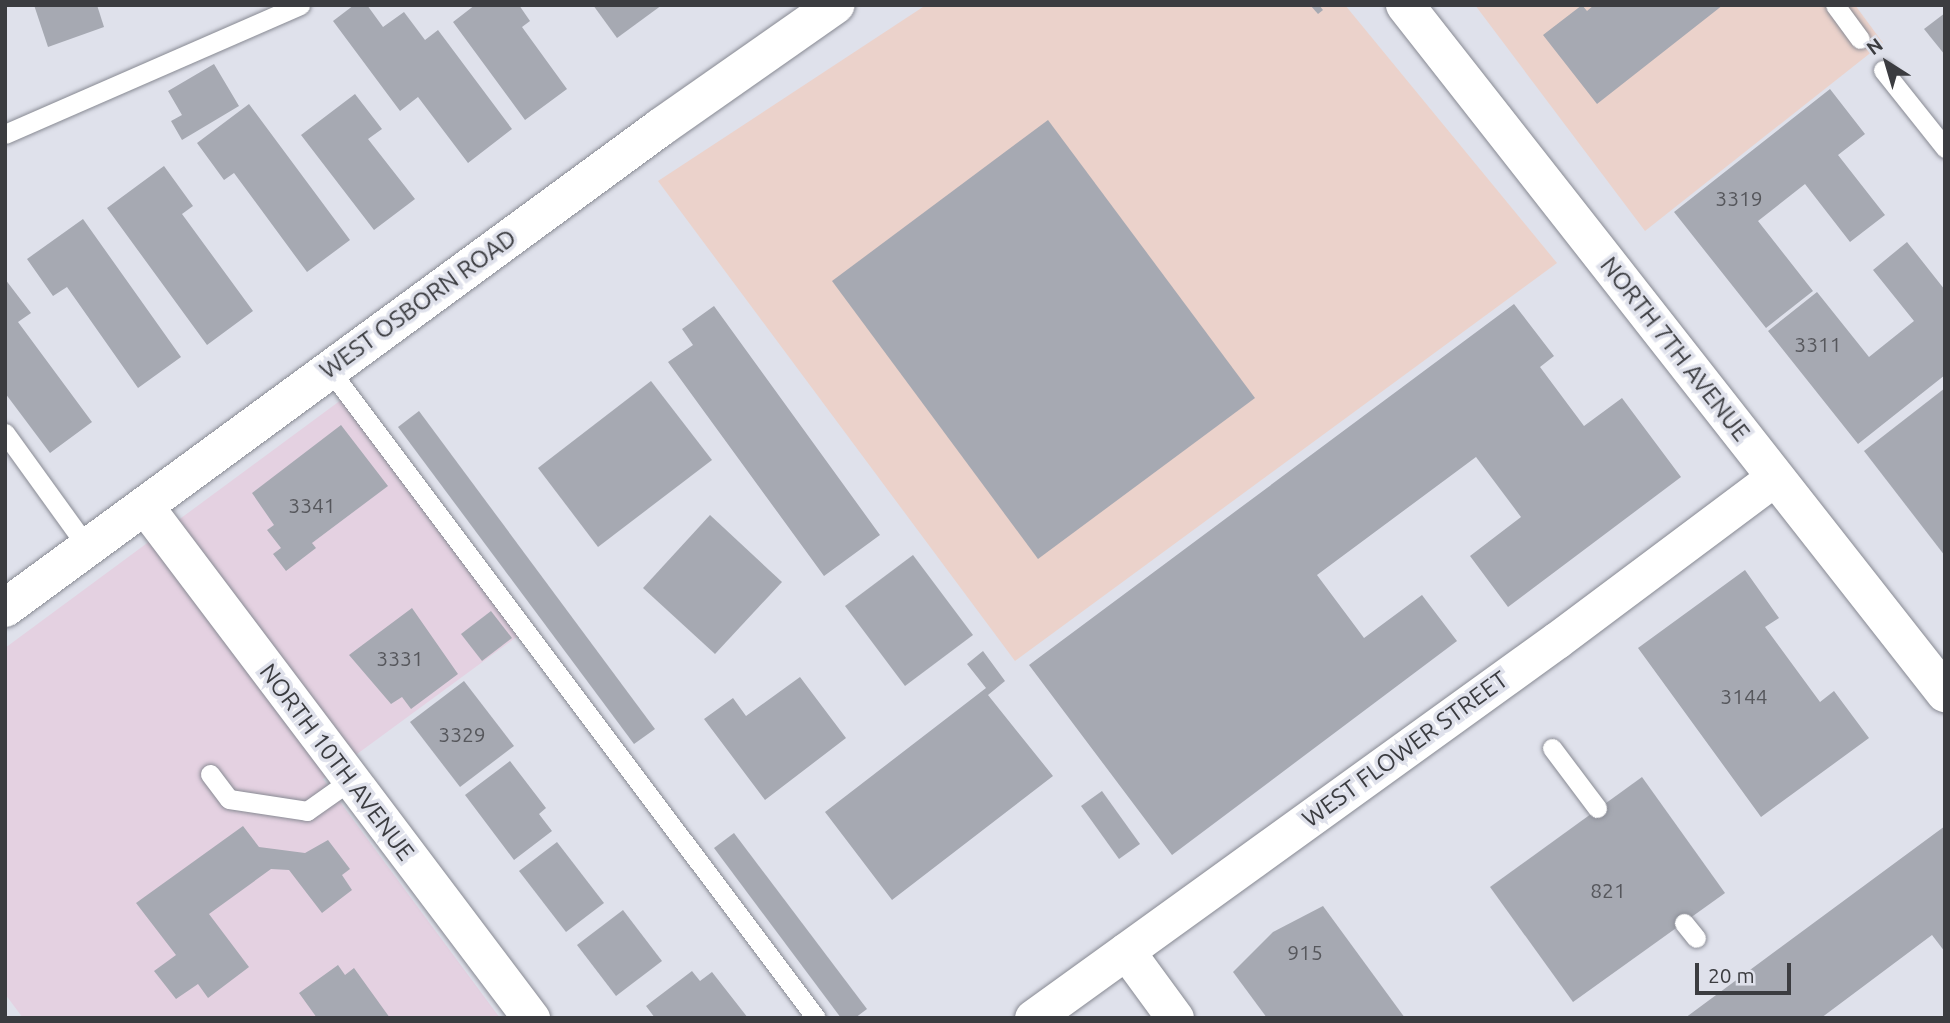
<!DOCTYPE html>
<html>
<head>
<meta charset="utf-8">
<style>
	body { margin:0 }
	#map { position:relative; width:1950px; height:1023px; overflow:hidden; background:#dfe1eb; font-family:Ubuntu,sans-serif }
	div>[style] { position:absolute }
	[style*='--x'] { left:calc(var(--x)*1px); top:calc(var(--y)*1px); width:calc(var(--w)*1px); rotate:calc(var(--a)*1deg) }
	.commercial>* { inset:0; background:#ebd2cb }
	.education>* { inset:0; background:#e4d1e1 }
	.building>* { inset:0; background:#a6a9b2 }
	.roads { filter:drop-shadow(0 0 2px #888a93) drop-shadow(0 0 2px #888a93) }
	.service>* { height:19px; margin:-9.5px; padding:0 9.5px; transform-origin:9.5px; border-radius:9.5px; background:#fff }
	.minor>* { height:37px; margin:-18.5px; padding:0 18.5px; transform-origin:18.5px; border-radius:18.5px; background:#fff }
	.tertiary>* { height:38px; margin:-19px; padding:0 19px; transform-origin:19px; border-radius:19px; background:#fff }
	.secondary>* { height:38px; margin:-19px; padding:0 19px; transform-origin:19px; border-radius:19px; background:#fff }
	span { translate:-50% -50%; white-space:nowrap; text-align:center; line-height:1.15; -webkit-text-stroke:7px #dfe1eb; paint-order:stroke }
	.number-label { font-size:21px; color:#56575c }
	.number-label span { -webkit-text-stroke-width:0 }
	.street-label { font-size:24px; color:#3b3c40 }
	.frame { position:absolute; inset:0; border:7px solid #3b3c40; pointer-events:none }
	.north { position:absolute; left:1852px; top:28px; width:70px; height:70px; -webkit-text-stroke:5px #dfe1eb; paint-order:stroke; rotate:323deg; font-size:19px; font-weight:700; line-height:28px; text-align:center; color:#3b3c40 }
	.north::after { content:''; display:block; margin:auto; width:24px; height:32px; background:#3b3c40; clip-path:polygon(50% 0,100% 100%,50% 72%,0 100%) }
	.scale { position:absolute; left:1695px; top:963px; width:96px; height:32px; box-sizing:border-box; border:4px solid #3b3c40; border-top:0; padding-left:9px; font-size:21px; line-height:24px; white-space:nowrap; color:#3b3c40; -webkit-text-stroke:5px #dfe1eb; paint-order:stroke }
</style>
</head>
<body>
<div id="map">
	<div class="commercial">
		<i style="clip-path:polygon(926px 5px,1345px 5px,1557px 263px,1015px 661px,658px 181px)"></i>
		<i style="clip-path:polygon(1475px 5px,1855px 5px,1883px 43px,1645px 231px)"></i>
	</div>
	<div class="education">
		<i style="clip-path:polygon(341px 400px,518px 636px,323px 779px,500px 1018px,23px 1018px,5px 994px,5px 648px)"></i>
	</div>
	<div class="building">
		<i style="clip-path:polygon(34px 5px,97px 5px,104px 27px,48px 47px)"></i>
		<i style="clip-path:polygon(354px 5px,367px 5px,383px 27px,404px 12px,425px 40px,438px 30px,512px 129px,468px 163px,418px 97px,400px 111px,333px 21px)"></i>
		<i style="clip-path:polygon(475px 5px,519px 5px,530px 21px,522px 27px,567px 89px,525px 120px,453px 22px)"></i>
		<i style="clip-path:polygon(593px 5px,662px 5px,617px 38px)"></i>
		<i style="clip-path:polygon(1310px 5px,1319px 5px,1323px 10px,1318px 14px)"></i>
		<i style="clip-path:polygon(1582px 5px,1587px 11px,1594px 5px,1723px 5px,1597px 104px,1543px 35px)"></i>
		<i style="clip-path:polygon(1945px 13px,1945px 55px,1924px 29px)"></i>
		<i style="clip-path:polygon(214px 64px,239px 106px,182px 140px,171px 121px,182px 115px,168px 91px)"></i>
		<i style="clip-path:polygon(1830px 89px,1865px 134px,1838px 155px,1885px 215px,1850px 242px,1805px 184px,1758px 221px,1813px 291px,1766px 328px,1674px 212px)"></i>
		<i style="clip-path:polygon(355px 94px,382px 129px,368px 139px,415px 199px,374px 230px,301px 135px)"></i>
		<i style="clip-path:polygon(249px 104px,350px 240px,307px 272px,234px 173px,224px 180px,197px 143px)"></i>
		<i style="clip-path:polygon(1048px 120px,1255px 398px,1038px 559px,832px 281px)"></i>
		<i style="clip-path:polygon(164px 166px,193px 206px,182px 214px,253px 311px,207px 345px,107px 208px)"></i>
		<i style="clip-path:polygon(83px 219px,181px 357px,138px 388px,67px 287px,53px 296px,27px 259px)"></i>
		<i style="clip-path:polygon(1907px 242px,1945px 290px,1945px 375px,1858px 444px,1768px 331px,1817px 292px,1869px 357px,1914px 321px,1873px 270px)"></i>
		<i style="clip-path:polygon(5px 279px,31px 313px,18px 322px,92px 422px,50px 453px,5px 393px)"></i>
		<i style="clip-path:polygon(1514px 304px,1554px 356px,1540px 367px,1584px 426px,1622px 398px,1681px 477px,1508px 607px,1470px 556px,1521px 517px,1476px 457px,1317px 575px,1364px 638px,1422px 595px,1457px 641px,1172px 855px,1029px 665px)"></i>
		<i style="clip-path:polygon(714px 306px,880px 535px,824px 576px,668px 362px,693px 345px,682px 329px)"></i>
		<i style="clip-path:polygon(651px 381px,712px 460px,598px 547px,538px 468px)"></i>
		<i style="clip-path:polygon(1945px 388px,1945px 556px,1864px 451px)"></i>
		<i style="clip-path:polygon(419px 411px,655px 729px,634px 744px,398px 427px)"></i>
		<i style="clip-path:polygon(341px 425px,388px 486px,312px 543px,316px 548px,286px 571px,273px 554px,281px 548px,267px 530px,274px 525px,252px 493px)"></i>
		<i style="clip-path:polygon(710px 515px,782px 582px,715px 654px,643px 588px)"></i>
		<i style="clip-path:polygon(913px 555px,973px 635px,905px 686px,845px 606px)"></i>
		<i style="clip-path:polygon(1745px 570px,1779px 618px,1765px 627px,1820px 702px,1834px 691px,1869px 738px,1761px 817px,1638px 648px)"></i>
		<i style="clip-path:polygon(412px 608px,458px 674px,411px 709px,402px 697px,391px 704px,349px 655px)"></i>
		<i style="clip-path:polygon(491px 611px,512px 638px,482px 661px,461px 634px)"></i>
		<i style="clip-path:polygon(983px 651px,1005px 681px,988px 695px,1053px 776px,892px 900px,825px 812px,986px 688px,967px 664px)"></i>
		<i style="clip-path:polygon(800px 677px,846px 738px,765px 800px,704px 719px,733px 698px,746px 716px)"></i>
		<i style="clip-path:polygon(464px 681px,514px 746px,460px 787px,410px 722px)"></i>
		<i style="clip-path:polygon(510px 761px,546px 808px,539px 814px,552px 831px,514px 860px,465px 795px)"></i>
		<i style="clip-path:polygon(1642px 777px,1725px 893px,1573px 1002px,1490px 887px)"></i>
		<i style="clip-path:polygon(1102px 791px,1140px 844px,1119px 859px,1081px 806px)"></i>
		<i style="clip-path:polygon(243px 826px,259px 847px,305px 853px,328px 840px,350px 869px,342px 875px,352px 890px,322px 913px,289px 870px,271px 869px,209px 914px,249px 967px,208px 998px,198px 984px,176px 999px,154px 971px,176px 955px,136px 903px)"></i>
		<i style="clip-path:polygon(1945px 826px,1945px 952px,1932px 935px,1821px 1018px,1685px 1018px)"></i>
		<i style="clip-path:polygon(734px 833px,867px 1009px,855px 1018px,841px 1018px,714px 848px)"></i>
		<i style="clip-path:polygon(557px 842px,604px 903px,566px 932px,519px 871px)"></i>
		<i style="clip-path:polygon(1323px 906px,1405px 1018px,1267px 1018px,1233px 972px,1273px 932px)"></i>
		<i style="clip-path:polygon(623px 910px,662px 961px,616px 996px,577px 945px)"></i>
		<i style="clip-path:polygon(338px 965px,345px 975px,354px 968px,390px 1018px,317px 1018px,299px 993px)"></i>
		<i style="clip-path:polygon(692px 971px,700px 981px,712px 972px,748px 1018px,655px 1018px,646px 1006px)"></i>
	</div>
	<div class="roads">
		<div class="service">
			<i style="--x:1835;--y:5;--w:42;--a:53.7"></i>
			<i style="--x:1883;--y:70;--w:100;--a:51.5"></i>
			<i style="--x:5;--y:134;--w:322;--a:-23.6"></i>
			<i style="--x:329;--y:369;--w:811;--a:53.12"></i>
			<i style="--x:5;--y:433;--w:142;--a:54.2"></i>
			<i style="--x:1552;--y:748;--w:75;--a:53.1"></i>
			<i style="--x:210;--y:774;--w:31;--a:53"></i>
			<i style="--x:229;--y:799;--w:79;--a:8.7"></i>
			<i style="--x:307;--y:811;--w:54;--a:-35.2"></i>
			<i style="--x:1684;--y:923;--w:19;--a:51"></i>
		</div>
		<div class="minor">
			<i style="--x:144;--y:505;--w:643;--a:52.97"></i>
			<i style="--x:1126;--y:951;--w:83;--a:53.8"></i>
			<i style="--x:1033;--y:1018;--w:646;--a:-35.81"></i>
			<i style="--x:1557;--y:640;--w:272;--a:-36.8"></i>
		</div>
		<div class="tertiary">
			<i style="--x:5;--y:608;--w:813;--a:-36.25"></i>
			<i style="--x:661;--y:127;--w:213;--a:-35"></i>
		</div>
		<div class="secondary">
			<i style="--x:1405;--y:5;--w:875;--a:51.87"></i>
		</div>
	</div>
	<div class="number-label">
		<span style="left:1739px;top:198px">3319</span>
		<span style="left:1818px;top:344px">3311</span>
		<span style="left:312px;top:505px">3341</span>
		<span style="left:400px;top:658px">3331</span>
		<span style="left:1744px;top:696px">3144</span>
		<span style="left:462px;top:734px">3329</span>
		<span style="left:1608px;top:890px">821</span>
		<span style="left:1305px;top:952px">915</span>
	</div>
	<div class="street-label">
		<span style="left:418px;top:304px;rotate:-36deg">WEST OSBORN ROAD</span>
		<span style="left:1675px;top:349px;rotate:52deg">NORTH 7TH AVENUE</span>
		<span style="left:1405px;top:749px;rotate:-36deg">WEST FLOWER STREET</span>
		<span style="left:337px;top:762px;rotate:53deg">NORTH 10TH AVENUE</span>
	</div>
	<div class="frame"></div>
	<div class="north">N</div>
	<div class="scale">20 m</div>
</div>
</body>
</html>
